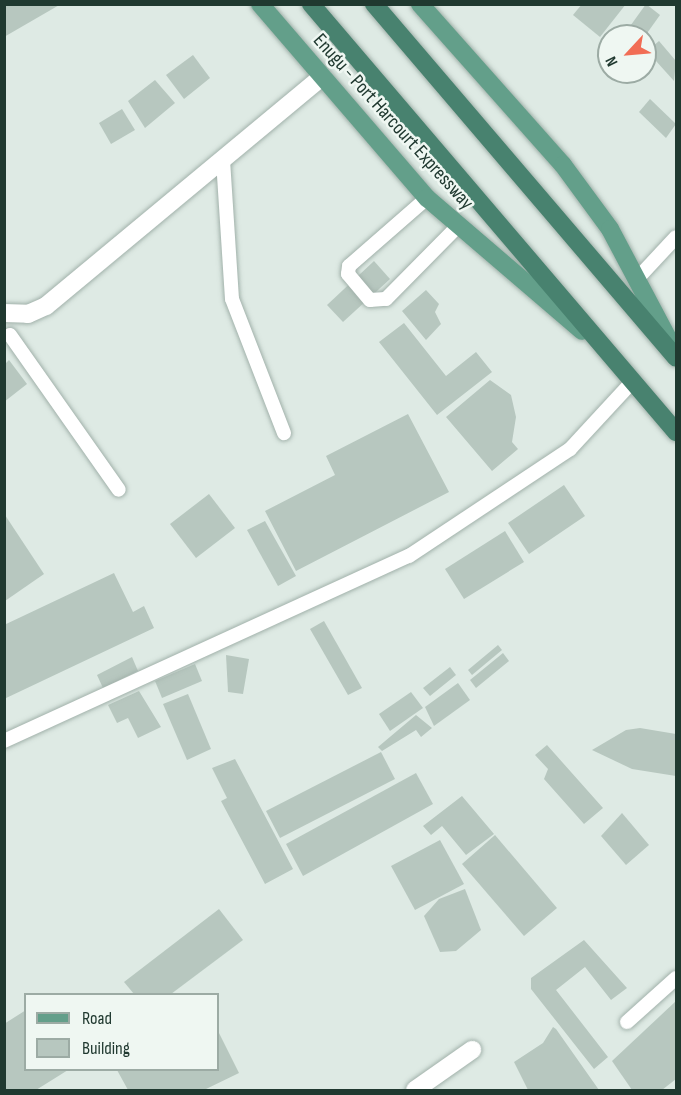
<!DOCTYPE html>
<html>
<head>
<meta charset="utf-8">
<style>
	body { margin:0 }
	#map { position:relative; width:681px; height:1095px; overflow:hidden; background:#deeae4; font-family:"Sofia Sans Condensed",sans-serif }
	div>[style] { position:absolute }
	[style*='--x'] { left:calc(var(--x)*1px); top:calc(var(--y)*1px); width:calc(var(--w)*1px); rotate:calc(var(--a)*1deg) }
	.building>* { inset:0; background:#b7c7bf }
	.roads { filter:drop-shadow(0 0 2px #a1b1aa) drop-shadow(0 0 2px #a1b1aa) }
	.service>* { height:14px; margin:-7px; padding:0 7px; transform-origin:7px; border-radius:7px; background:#fff }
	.minor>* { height:18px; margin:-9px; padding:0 9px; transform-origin:9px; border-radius:9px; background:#fff }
	.primary>* { height:18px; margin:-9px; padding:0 9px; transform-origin:9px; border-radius:9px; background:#639f8a }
	.trunk>* { height:18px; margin:-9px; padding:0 9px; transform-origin:9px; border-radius:9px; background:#48826f }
	span { translate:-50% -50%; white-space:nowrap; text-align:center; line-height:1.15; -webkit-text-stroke:5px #eff7f2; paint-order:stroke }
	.street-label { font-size:20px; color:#203930 }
	.frame { position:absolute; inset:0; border:6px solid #203930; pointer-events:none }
	.legend { position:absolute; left:24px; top:993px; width:195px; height:78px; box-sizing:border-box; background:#eff7f2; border:2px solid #9caba4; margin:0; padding:8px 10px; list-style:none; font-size:18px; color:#203930 }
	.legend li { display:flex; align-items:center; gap:12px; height:30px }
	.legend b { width:30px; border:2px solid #9caba4 }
	.north { position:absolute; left:597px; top:24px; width:60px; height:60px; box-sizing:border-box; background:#eff7f2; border:2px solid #9caba4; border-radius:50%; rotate:244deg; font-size:16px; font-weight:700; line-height:24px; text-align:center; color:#203930 }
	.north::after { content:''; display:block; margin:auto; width:21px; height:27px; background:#f16d55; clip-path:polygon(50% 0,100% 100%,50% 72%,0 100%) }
</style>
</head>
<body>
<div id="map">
	<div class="building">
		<i style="clip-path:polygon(4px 4px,61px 4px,4px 37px)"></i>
		<i style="clip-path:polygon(582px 4px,626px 4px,600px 37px,573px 15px)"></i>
		<i style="clip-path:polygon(646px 4px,660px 15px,645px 36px,623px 36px)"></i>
		<i style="clip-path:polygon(659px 41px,676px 61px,674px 81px,647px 51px)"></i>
		<i style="clip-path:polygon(193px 55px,210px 78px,184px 99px,166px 75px)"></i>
		<i style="clip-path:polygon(155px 80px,175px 103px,145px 128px,128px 101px)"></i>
		<i style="clip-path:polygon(650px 99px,676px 124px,666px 138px,639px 112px)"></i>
		<i style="clip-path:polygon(122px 109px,135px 130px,111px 144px,99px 123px)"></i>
		<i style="clip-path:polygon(374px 261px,390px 279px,343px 322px,327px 305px)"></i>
		<i style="clip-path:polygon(426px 290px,439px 304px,435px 312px,441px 324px,426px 340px,402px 311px)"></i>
		<i style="clip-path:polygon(404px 323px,446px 376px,476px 352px,492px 372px,437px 415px,379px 342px)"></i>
		<i style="clip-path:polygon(9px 360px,27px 384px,4px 402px,4px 365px)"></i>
		<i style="clip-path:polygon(490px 380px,511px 395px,516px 417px,512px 442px,518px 449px,492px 471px,446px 417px)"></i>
		<i style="clip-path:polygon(408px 414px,449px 492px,296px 571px,265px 511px,335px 475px,326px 456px)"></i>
		<i style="clip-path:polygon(564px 485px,585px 516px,529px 554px,508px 523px)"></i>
		<i style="clip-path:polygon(209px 494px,235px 528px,196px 558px,170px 524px)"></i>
		<i style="clip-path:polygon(5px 515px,44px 574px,5px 601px)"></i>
		<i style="clip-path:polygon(265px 521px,296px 576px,278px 586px,247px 530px)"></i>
		<i style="clip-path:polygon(505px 531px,524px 562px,464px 599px,445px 569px)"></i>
		<i style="clip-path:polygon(114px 573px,133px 612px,144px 606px,154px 628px,4px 699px,4px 625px)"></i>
		<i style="clip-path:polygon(324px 621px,362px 688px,348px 695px,310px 629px)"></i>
		<i style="clip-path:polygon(498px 645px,502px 650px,472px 675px,468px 670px)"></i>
		<i style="clip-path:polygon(503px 653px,509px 661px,476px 688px,470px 680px)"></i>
		<i style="clip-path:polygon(226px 655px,249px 659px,243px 694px,228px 692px)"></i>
		<i style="clip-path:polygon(132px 657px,138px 671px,103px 688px,97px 675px)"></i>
		<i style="clip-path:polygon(195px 664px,202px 681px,162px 698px,155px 681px)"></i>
		<i style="clip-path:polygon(450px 667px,456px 675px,430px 696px,423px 688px)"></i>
		<i style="clip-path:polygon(458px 683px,470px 700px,434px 726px,425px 707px)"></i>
		<i style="clip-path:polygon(139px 691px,161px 727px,138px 738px,128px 718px,117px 723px,108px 705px)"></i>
		<i style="clip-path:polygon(411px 692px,423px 708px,390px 731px,379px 714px)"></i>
		<i style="clip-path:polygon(188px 694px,211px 749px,187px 760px,163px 704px)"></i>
		<i style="clip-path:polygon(416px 715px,432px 728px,421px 737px,416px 730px,382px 751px,378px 747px)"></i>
		<i style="clip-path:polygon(640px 728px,676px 734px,676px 776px,632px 769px,592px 750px,626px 730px)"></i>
		<i style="clip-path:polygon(547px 745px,603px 808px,584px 824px,544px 779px,548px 769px,535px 755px)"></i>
		<i style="clip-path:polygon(381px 752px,395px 779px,280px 838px,266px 811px)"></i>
		<i style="clip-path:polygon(235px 759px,293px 869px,265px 884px,221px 801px,227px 798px,212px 768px)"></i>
		<i style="clip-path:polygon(416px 773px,433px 804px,303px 876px,286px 844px)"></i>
		<i style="clip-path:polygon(462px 796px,494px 834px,466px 855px,442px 826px,431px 835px,423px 826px)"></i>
		<i style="clip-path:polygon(622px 813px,649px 845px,626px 865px,601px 836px)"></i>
		<i style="clip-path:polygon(495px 835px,557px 908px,524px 936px,462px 864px)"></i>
		<i style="clip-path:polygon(440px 840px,464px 884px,415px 910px,391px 866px)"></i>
		<i style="clip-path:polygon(465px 889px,481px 930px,456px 951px,440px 952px,424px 916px,439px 899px)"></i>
		<i style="clip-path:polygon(219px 909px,243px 940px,171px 994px,134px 994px,124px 982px)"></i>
		<i style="clip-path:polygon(584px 940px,627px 988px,611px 1000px,585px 967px,556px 990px,608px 1057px,594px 1069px,531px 989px,531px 978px)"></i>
		<i style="clip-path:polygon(676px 1001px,676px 1079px,662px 1090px,632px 1090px,612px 1061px)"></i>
		<i style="clip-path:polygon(26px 1010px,26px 1070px,68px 1070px,36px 1090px,4px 1090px,4px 1024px)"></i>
		<i style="clip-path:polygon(553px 1027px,556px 1029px,599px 1090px,528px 1090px,514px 1062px,543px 1043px)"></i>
		<i style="clip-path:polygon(218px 1031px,239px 1073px,204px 1090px,128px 1090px,117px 1070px,218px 1070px)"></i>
	</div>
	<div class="roads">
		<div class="service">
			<i style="--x:223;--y:160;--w:139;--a:86.3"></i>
			<i style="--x:232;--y:299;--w:144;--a:68.8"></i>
			<i style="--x:427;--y:198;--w:103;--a:138.9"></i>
			<i style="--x:349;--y:266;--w:8;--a:97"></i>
			<i style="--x:348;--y:274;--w:34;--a:50"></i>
			<i style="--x:370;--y:300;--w:16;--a:-4"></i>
			<i style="--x:386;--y:299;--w:101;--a:-45.4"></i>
			<i style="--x:637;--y:279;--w:57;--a:-47.1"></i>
			<i style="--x:10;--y:335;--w:189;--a:54.9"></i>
			<i style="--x:4;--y:741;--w:445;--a:-24.6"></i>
			<i style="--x:409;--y:556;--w:193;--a:-33.6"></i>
			<i style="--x:570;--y:449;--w:93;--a:-47.2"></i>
			<i style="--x:627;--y:1022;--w:66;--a:-41.9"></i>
		</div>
		<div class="minor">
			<i style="--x:4;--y:313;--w:24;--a:2"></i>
			<i style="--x:28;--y:314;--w:20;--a:-24"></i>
			<i style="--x:46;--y:306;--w:359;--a:-39.7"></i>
			<i style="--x:415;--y:1090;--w:70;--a:-35.1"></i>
		</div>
		<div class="primary">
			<i style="--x:260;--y:4;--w:256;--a:49.3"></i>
			<i style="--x:427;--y:198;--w:204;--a:40.6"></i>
			<i style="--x:420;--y:4;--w:215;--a:48.4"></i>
			<i style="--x:563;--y:165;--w:79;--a:53.7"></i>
			<i style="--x:610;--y:229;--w:135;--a:62.1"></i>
		</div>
		<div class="trunk">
			<i style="--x:311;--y:4;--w:563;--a:49.54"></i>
			<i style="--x:374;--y:4;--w:465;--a:49.5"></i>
		</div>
	</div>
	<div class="street-label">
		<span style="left:393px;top:122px;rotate:48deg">Enugu - Port Harcourt Expressway</span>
	</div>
	<div class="frame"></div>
	<ul class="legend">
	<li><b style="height:8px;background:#639f8a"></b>Road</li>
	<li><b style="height:16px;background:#b7c7bf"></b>Building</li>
	</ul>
	<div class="north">N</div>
</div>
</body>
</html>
